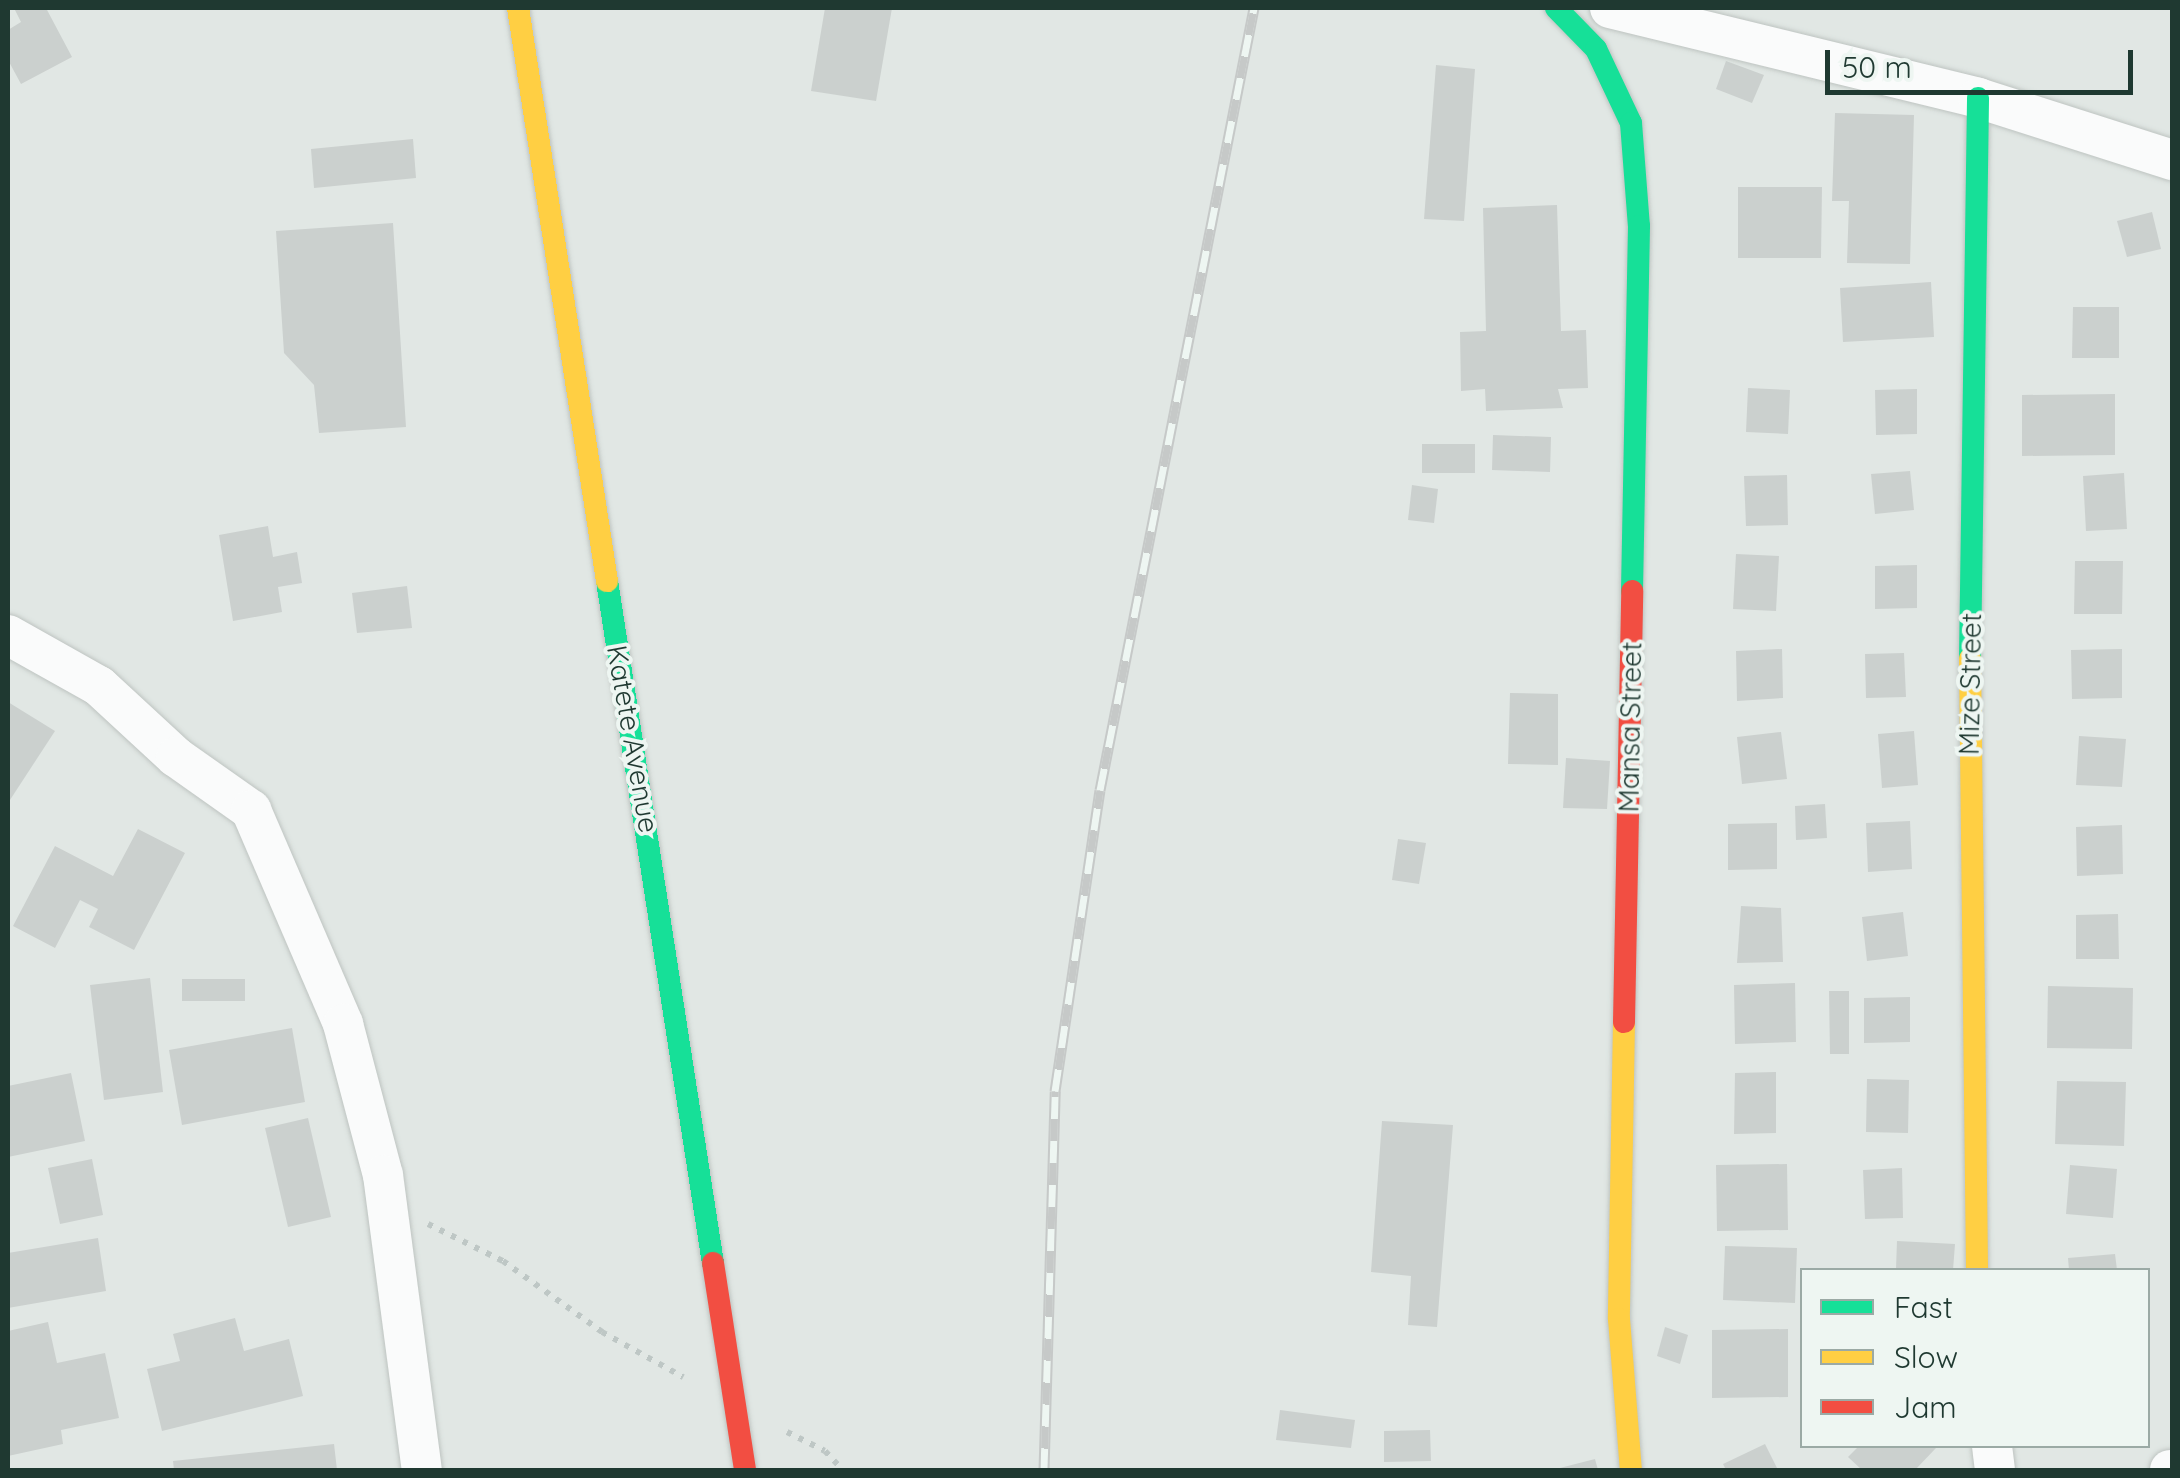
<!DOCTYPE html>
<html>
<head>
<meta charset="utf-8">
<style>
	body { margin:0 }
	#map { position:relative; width:2180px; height:1478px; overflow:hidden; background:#e1e7e4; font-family:Quicksand,sans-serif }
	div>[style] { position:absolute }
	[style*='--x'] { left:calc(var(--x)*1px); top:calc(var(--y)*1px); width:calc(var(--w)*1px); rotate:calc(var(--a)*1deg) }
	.building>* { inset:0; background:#cbd0ce }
	.path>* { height:6px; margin-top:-3px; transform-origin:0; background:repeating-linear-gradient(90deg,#bec7c5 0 5px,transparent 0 13px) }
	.roads { filter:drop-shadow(0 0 2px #bec4c1) drop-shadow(0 0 2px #bec4c1) }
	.street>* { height:40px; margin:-20px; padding:0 20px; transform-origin:20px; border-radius:20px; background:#fafbfb }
	.fast>* { height:22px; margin:-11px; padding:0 11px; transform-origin:11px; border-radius:11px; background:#16e098 }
	.slow>* { height:22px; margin:-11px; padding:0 11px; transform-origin:11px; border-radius:11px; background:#ffcf43 }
	.jam>* { height:22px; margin:-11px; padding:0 11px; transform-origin:11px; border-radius:11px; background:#f24e42 }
	.rail>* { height:11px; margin-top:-5.5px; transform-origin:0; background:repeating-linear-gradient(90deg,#eef6f2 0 22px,#c6c9c8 0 44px); box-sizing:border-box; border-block:2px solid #c6c9c8 }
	span { translate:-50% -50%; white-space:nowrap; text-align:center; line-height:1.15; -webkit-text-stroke:8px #eef6f2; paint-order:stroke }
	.street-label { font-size:28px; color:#1f3931 }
	.frame { position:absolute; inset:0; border:10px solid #1f3931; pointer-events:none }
	.legend { position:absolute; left:1800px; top:1268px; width:350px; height:180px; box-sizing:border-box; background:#eef6f2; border:2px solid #9baaa5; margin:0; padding:12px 18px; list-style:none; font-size:30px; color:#1f3931 }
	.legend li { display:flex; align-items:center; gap:20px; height:50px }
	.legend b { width:50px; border:2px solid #9baaa5 }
	.scale { position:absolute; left:1825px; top:50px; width:308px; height:45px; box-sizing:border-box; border:5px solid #1f3931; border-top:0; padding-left:12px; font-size:30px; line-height:35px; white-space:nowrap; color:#1f3931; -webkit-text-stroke:8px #eef6f2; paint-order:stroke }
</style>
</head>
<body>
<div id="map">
	<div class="building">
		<i style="clip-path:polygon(14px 8px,46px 8px,72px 57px,21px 84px,8px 60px,8px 30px,21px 22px)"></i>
		<i style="clip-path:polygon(825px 8px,892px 8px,876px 101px,811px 91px)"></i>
		<i style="clip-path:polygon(1726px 61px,1764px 75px,1752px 103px,1716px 89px)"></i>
		<i style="clip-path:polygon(1436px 65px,1475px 69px,1464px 221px,1424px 219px)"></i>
		<i style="clip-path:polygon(1835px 113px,1914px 115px,1910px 264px,1847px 263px,1849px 201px,1832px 201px)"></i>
		<i style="clip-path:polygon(413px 139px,416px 178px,314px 188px,311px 149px)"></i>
		<i style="clip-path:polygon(1738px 187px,1822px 187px,1821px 258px,1738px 258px)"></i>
		<i style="clip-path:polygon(1557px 205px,1561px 331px,1586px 330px,1588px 388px,1558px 389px,1563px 408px,1486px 411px,1485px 389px,1461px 391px,1460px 332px,1486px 331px,1483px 208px)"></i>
		<i style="clip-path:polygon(2152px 212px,2161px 249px,2127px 257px,2117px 221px)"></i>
		<i style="clip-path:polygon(393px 223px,406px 427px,319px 433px,314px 385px,284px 353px,276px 231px)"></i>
		<i style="clip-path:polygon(1931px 282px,1934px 337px,1843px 342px,1840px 288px)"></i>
		<i style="clip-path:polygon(2073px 307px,2119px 307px,2119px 358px,2072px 358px)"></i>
		<i style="clip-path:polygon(1748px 388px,1790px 390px,1788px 434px,1746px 432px)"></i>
		<i style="clip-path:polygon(1917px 389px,1917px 434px,1876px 435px,1875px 390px)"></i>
		<i style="clip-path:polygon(2115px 394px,2115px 455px,2022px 456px,2022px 395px)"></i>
		<i style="clip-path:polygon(1493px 435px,1551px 437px,1550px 472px,1492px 470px)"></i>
		<i style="clip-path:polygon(1422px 444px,1475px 444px,1475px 473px,1422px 473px)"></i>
		<i style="clip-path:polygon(1910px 471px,1914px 510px,1875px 514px,1871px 474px)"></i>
		<i style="clip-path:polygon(2124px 473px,2127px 529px,2086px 531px,2083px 476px)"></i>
		<i style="clip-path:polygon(1787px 475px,1788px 525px,1746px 526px,1744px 476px)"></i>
		<i style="clip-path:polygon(1412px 485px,1438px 489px,1434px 523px,1408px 520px)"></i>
		<i style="clip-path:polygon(268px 526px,273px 557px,297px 552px,302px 583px,278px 587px,282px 612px,233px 621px,219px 535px)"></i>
		<i style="clip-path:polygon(1736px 554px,1779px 556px,1776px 611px,1733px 609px)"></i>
		<i style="clip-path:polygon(2075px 561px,2123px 561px,2122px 614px,2074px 614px)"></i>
		<i style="clip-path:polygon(1917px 565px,1917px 608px,1875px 609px,1875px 566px)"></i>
		<i style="clip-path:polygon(407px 586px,412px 628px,357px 633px,352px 593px)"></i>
		<i style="clip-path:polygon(1782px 649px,1783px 698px,1737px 701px,1736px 651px)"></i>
		<i style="clip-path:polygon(2122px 649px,2122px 698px,2072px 699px,2071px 650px)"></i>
		<i style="clip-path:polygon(1904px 653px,1906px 697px,1866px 698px,1865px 654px)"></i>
		<i style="clip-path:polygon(1510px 693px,1558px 694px,1558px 765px,1508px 764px)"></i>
		<i style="clip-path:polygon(8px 702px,55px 731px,8px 803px)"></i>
		<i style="clip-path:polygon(1914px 731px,1918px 785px,1882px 788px,1878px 734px)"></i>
		<i style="clip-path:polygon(1781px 732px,1787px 779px,1742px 784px,1737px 737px)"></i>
		<i style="clip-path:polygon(2079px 736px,2126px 739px,2122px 787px,2076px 785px)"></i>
		<i style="clip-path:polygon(1566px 758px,1610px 761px,1607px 809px,1563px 808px)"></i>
		<i style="clip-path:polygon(1825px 804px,1827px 838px,1796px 840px,1795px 806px)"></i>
		<i style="clip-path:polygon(1910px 821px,1912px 869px,1868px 872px,1866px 823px)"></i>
		<i style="clip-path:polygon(1777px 823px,1777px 869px,1728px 870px,1728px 824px)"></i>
		<i style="clip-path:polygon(2122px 825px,2123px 874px,2077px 876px,2076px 827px)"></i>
		<i style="clip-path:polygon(138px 829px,185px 853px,134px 950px,89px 927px,98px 909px,80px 900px,55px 948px,13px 926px,55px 846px,113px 876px)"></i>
		<i style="clip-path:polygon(1398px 839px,1426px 843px,1419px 884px,1392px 880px)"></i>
		<i style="clip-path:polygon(1741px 906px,1781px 908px,1783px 962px,1737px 963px)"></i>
		<i style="clip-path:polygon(1903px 912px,1908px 956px,1867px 961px,1862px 917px)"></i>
		<i style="clip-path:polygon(2118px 914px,2119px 959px,2076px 959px,2076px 915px)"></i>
		<i style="clip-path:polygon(150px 978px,163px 1092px,104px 1100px,90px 985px)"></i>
		<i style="clip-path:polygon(182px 979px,245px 979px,245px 1001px,182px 1001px)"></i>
		<i style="clip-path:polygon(1795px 983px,1796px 1042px,1735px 1044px,1734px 985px)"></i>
		<i style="clip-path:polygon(2048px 986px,2133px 988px,2132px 1049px,2047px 1048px)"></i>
		<i style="clip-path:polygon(1829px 991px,1849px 991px,1849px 1054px,1830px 1054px)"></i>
		<i style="clip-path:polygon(1910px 997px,1910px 1042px,1864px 1043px,1864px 998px)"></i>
		<i style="clip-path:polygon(292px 1028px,305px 1102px,182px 1125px,169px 1050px)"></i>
		<i style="clip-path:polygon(1776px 1072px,1776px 1133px,1734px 1134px,1735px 1073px)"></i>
		<i style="clip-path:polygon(71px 1073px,85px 1141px,8px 1157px,8px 1086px)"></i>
		<i style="clip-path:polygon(1867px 1079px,1909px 1080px,1908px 1133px,1866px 1132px)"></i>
		<i style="clip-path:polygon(2057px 1081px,2126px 1082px,2124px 1146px,2055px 1144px)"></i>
		<i style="clip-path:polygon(308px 1118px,331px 1217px,288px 1227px,265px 1128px)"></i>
		<i style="clip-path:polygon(1382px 1121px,1453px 1125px,1437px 1327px,1408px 1325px,1411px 1276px,1371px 1272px)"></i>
		<i style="clip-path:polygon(92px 1159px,103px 1215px,60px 1224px,48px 1168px)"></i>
		<i style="clip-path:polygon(1787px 1164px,1788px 1230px,1717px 1231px,1716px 1165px)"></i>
		<i style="clip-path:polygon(2070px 1165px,2117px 1169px,2113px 1218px,2066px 1214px)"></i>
		<i style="clip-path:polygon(1902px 1168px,1903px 1218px,1865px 1219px,1863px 1170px)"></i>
		<i style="clip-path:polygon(98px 1238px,106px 1291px,8px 1308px,8px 1253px)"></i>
		<i style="clip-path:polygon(1897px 1241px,1955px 1244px,1953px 1270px,1896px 1269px)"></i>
		<i style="clip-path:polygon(1725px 1246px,1797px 1248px,1795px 1303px,1723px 1300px)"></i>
		<i style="clip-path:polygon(2115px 1254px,2117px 1270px,2069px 1270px,2068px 1258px)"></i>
		<i style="clip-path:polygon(235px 1318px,244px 1351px,289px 1339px,303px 1396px,162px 1431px,147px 1369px,180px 1361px,173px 1334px)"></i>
		<i style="clip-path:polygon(48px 1322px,57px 1363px,105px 1353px,119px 1418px,61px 1430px,63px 1444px,8px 1456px,8px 1331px)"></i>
		<i style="clip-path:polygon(1665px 1327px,1688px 1335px,1680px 1364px,1657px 1356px)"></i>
		<i style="clip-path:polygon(1788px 1329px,1788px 1397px,1712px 1398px,1712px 1330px)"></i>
		<i style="clip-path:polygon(1280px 1410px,1355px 1420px,1351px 1448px,1276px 1440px)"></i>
		<i style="clip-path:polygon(1430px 1430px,1431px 1461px,1384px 1462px,1384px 1431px)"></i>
		<i style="clip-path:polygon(334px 1444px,337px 1470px,174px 1470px,173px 1461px)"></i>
		<i style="clip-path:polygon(1765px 1444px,1778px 1470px,1726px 1470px,1723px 1464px)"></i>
		<i style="clip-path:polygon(1859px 1446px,1934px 1446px,1936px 1448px,1915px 1470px,1862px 1470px,1848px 1457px)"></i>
		<i style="clip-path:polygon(1595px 1459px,1598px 1470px,1556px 1470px,1556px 1469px)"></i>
	</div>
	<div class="path">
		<i style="--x:428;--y:1224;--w:84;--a:26.3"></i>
		<i style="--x:503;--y:1261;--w:122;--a:35.6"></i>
		<i style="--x:602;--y:1332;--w:93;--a:29.1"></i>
		<i style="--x:787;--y:1432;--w:42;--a:26.6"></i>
		<i style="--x:825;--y:1451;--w:26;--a:47"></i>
	</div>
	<div class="roads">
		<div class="street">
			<i style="--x:1610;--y:8;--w:379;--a:13.7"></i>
			<i style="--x:1978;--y:98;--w:204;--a:17.7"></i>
			<i style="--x:8;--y:635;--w:104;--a:29.3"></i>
			<i style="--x:99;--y:686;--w:105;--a:42.7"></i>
			<i style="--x:176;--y:757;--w:92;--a:35.2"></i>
			<i style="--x:251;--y:810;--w:233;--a:66.7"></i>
			<i style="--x:343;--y:1024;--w:156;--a:75.2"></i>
			<i style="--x:383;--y:1175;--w:298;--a:82.5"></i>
			<i style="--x:1992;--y:1446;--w:24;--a:83"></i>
			<i style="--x:2170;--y:1470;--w:2;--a:0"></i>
		</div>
		<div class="fast">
			<i style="--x:1556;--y:8;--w:57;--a:45.7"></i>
			<i style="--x:1596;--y:49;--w:82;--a:64.7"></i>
			<i style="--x:1631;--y:123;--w:103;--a:85.6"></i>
			<i style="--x:1639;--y:226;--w:365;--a:91.1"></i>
			<i style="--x:607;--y:581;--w:690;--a:81.17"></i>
			<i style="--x:1970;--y:659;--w:561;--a:-89.18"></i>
		</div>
		<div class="slow">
			<i style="--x:518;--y:8;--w:580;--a:81.17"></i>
			<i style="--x:1970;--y:659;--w:611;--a:89.34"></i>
			<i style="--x:1624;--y:1022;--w:297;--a:91"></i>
			<i style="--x:1619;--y:1319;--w:151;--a:85.5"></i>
		</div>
		<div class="jam">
			<i style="--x:1624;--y:1022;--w:431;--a:-88.9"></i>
			<i style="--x:713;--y:1263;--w:209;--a:81.2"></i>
		</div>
	</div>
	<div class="rail">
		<i style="--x:1044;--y:1470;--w:379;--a:-88.3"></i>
		<i style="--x:1055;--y:1091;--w:304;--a:-81.5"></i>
		<i style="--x:1100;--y:790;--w:797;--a:-78.86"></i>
	</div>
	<div class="street-label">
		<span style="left:1970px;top:684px;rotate:-89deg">Mize Street</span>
		<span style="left:1630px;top:727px;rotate:-89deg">Mansa Street</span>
		<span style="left:633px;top:739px;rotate:80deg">Katete Avenue</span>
	</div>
	<div class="frame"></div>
	<ul class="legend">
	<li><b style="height:12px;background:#16e098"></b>Fast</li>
	<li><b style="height:12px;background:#ffcf43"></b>Slow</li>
	<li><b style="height:12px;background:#f24e42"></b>Jam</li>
	</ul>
	<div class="scale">50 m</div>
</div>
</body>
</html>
